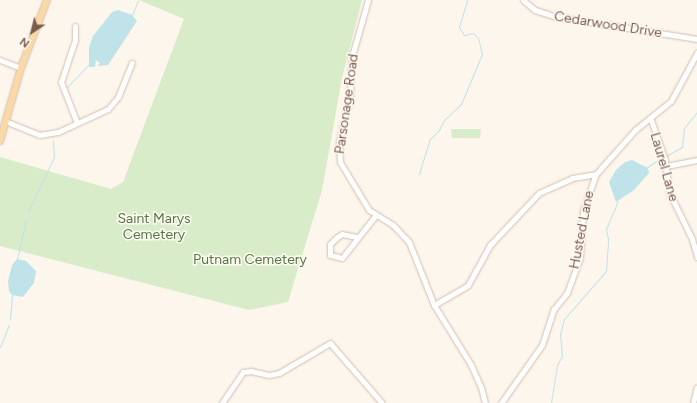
<!DOCTYPE html>
<html>
<head>
<meta charset="utf-8">
<style>
	body { margin:0 }
	#map { position:relative; width:697px; height:403px; overflow:hidden; background:#fdf6ec; font-family:Figtree,sans-serif }
	div>[style] { position:absolute }
	[style*='--x'] { left:calc(var(--x)*1px); top:calc(var(--y)*1px); width:calc(var(--w)*1px); rotate:calc(var(--a)*1deg) }
	.green>* { inset:0; background:#d8ecc9 }
	.water>* { inset:0; background:#bfe3e8 }
	.stream>* { height:1px; margin:-0.5px; padding:0 0.5px; transform-origin:0.5px; border-radius:0.5px; background:#bfe3e8 }
	.roads { filter:drop-shadow(0 0 1px #d1beb0) drop-shadow(0 0 1px #d1beb0) }
	.minor>* { height:5px; margin:-2.5px; padding:0 2.5px; transform-origin:2.5px; border-radius:2.5px; background:#fff }
	.major>* { height:6px; margin:-3px; padding:0 3px; transform-origin:3px; border-radius:3px; background:#fbd9a5 }
	span { translate:-50% -50%; white-space:nowrap; text-align:center; line-height:1.15; -webkit-text-stroke:3px #fffaf3; paint-order:stroke }
	.street-label { font-size:14px; color:#7a5c4d }
	.park-label { font-size:14px; color:#537a41 }
	.north { position:absolute; left:12px; top:12px; width:40px; height:40px; -webkit-text-stroke:3px #fffaf3; paint-order:stroke; rotate:215deg; font-size:11px; font-weight:700; line-height:16px; text-align:center; color:#7a5c4d }
	.north::after { content:''; display:block; margin:auto; width:14px; height:18px; background:#7a5c4d; clip-path:polygon(50% 0,100% 100%,50% 72%,0 100%) }
</style>
</head>
<body>
<div id="map">
	<div class="green">
		<i style="clip-path:polygon(139px 0,362px 0,342px 78px,322px 190px,288px 302px,249px 310px,0 246px,0 157px,111px 189px,123px 182px,184px 19px)"></i>
		<i style="clip-path:polygon(451px 129px,481px 129px,480px 138px,452px 138px)"></i>
	</div>
	<div class="water">
		<i style="clip-path:polygon(118px 10px,132px 15px,137px 21px,108px 65px,97px 66px,100px 63px,96px 60px,95px 67px,89px 67px,89px 47px,93px 36px,112px 12px)"></i>
		<i style="clip-path:polygon(632px 160px,648px 168px,649px 173px,634px 190px,616px 202px,609px 182px,616px 170px,625px 162px)"></i>
		<i style="clip-path:polygon(17px 259px,26px 261px,36px 271px,34px 283px,23px 297px,12px 295px,9px 291px,8px 281px,12px 265px)"></i>
	</div>
	<div class="stream">
		<i style="--x:132;--y:15;--w:16;--a:-68"></i>
		<i style="--x:67;--y:87;--w:32;--a:-46"></i>
		<i style="--x:666;--y:156;--w:18;--a:-29"></i>
		<i style="--x:682;--y:147;--w:19;--a:-84"></i>
		<i style="--x:684;--y:128;--w:21;--a:-51"></i>
		<i style="--x:646;--y:168;--w:18;--a:-34"></i>
		<i style="--x:419;--y:174;--w:37;--a:-73"></i>
		<i style="--x:430;--y:139;--w:13;--a:-45"></i>
		<i style="--x:439;--y:130;--w:11;--a:-63"></i>
		<i style="--x:444;--y:120;--w:23;--a:-43"></i>
		<i style="--x:461;--y:104;--w:54;--a:-67.2"></i>
		<i style="--x:482;--y:54;--w:16;--a:-104"></i>
		<i style="--x:478;--y:38;--w:7;--a:-135"></i>
		<i style="--x:473;--y:33;--w:9;--a:167"></i>
		<i style="--x:464;--y:35;--w:9;--a:-122"></i>
		<i style="--x:459;--y:27;--w:28;--a:-73"></i>
		<i style="--x:28;--y:212;--w:61;--a:-64.7"></i>
		<i style="--x:54;--y:157;--w:16;--a:-94"></i>
		<i style="--x:17;--y:259;--w:40;--a:-77"></i>
		<i style="--x:10;--y:319;--w:24;--a:-85"></i>
		<i style="--x:0;--y:347;--w:24;--a:-68"></i>
		<i style="--x:551;--y:403;--w:38;--a:-81"></i>
		<i style="--x:557;--y:365;--w:10;--a:-61"></i>
		<i style="--x:562;--y:356;--w:22;--a:-95"></i>
		<i style="--x:560;--y:334;--w:16;--a:-75"></i>
		<i style="--x:564;--y:319;--w:64;--a:-48.8"></i>
		<i style="--x:606;--y:271;--w:32;--a:-86"></i>
		<i style="--x:608;--y:239;--w:10;--a:-101"></i>
		<i style="--x:606;--y:229;--w:30;--a:-67"></i>
	</div>
	<div class="roads">
		<div class="minor">
			<i style="--x:368;--y:0;--w:58;--a:105.9"></i>
			<i style="--x:352;--y:56;--w:39;--a:93"></i>
			<i style="--x:350;--y:95;--w:48;--a:103.2"></i>
			<i style="--x:339;--y:142;--w:20;--a:87"></i>
			<i style="--x:340;--y:162;--w:56;--a:58.9"></i>
			<i style="--x:369;--y:210;--w:28;--a:32"></i>
			<i style="--x:393;--y:225;--w:23;--a:47"></i>
			<i style="--x:409;--y:242;--w:68;--a:68.4"></i>
			<i style="--x:434;--y:305;--w:70;--a:58.3"></i>
			<i style="--x:471;--y:365;--w:24;--a:66"></i>
			<i style="--x:481;--y:387;--w:16;--a:76"></i>
			<i style="--x:523;--y:0;--w:16;--a:40"></i>
			<i style="--x:535;--y:10;--w:19;--a:18"></i>
			<i style="--x:553;--y:16;--w:146;--a:9.1"></i>
			<i style="--x:75;--y:26;--w:14;--a:90"></i>
			<i style="--x:75;--y:40;--w:44;--a:108.4"></i>
			<i style="--x:61;--y:82;--w:44;--a:68.7"></i>
			<i style="--x:0;--y:60;--w:22;--a:21"></i>
			<i style="--x:651;--y:120;--w:42;--a:70.7"></i>
			<i style="--x:665;--y:160;--w:32;--a:83"></i>
			<i style="--x:669;--y:192;--w:52;--a:63.9"></i>
			<i style="--x:692;--y:239;--w:19;--a:74"></i>
			<i style="--x:5;--y:121;--w:37;--a:22"></i>
			<i style="--x:39;--y:135;--w:19;--a:-9"></i>
			<i style="--x:58;--y:132;--w:55;--a:-24.7"></i>
			<i style="--x:108;--y:109;--w:16;--a:-50"></i>
			<i style="--x:118;--y:97;--w:37;--a:-68"></i>
			<i style="--x:666;--y:166;--w:32;--a:-11"></i>
			<i style="--x:357;--y:237;--w:15;--a:-169"></i>
			<i style="--x:342;--y:234;--w:7;--a:146"></i>
			<i style="--x:336;--y:238;--w:8;--a:135"></i>
			<i style="--x:330;--y:244;--w:11;--a:90"></i>
			<i style="--x:330;--y:255;--w:12;--a:14"></i>
			<i style="--x:342;--y:258;--w:53;--a:-51.8"></i>
			<i style="--x:434;--y:305;--w:39;--a:-30"></i>
			<i style="--x:468;--y:285;--w:46;--a:-61.2"></i>
			<i style="--x:490;--y:245;--w:71;--a:-46.7"></i>
			<i style="--x:539;--y:193;--w:36;--a:-24"></i>
			<i style="--x:572;--y:178;--w:24;--a:-9"></i>
			<i style="--x:222;--y:403;--w:37;--a:-56"></i>
			<i style="--x:243;--y:372;--w:8;--a:-7"></i>
			<i style="--x:251;--y:371;--w:18;--a:13"></i>
			<i style="--x:269;--y:375;--w:10;--a:-11"></i>
			<i style="--x:279;--y:373;--w:59;--a:-30.5"></i>
			<i style="--x:330;--y:343;--w:79;--a:49.1"></i>
			<i style="--x:501;--y:403;--w:71;--a:-54.7"></i>
			<i style="--x:542;--y:345;--w:38;--a:-72"></i>
			<i style="--x:554;--y:309;--w:21;--a:-51"></i>
			<i style="--x:567;--y:293;--w:38;--a:-70"></i>
			<i style="--x:580;--y:257;--w:46;--a:-86.3"></i>
			<i style="--x:583;--y:211;--w:39;--a:-71"></i>
			<i style="--x:596;--y:174;--w:59;--a:-48.4"></i>
			<i style="--x:635;--y:130;--w:46;--a:-38.9"></i>
			<i style="--x:671;--y:101;--w:55;--a:-61.6"></i>
			<i style="--x:693;--y:403;--w:16;--a:-76"></i>
		</div>
		<div class="major">
			<i style="--x:0;--y:141;--w:76;--a:-74"></i>
			<i style="--x:21;--y:68;--w:73;--a:-69.1"></i>
		</div>
	</div>
	<div class="street-label">
		<span style="left:608px;top:25px;rotate:9deg">Cedarwood Drive</span>
		<span style="left:347px;top:104px;rotate:-82deg">Parsonage Road</span>
		<span style="left:664px;top:167px;rotate:74deg">Laurel Lane</span>
		<span style="left:582px;top:230px;rotate:-79deg">Husted Lane</span>
	</div>
	<div class="park-label">
		<span style="left:154px;top:227px">Saint Marys<br>Cemetery</span>
		<span style="left:250px;top:260px">Putnam Cemetery</span>
	</div>
	<div class="north">N</div>
</div>
</body>
</html>
